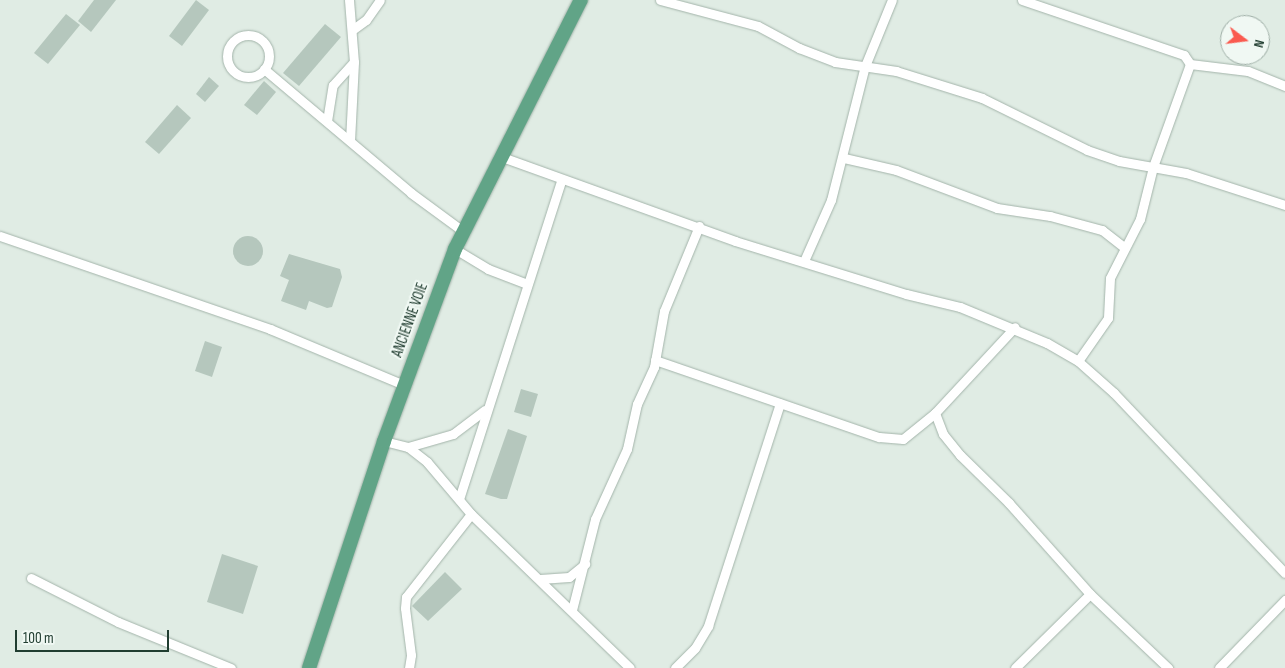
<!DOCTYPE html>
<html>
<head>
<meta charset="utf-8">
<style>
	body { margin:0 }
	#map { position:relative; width:1285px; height:668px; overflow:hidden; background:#e0ece4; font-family:"Sofia Sans Condensed",sans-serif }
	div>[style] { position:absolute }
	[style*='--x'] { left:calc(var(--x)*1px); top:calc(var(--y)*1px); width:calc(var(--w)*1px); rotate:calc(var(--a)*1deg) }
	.building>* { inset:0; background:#b5c7bd }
	.round { border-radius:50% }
	.roads { filter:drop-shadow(0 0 1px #a3b4aa) drop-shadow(0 0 1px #a3b4aa) }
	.street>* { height:9px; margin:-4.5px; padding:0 4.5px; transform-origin:4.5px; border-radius:4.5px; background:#fff }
	.street>.ring { margin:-4.5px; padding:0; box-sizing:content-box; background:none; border:9px solid #fff; border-radius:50% }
	.primary>* { height:14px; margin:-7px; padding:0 7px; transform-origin:7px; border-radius:7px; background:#61a487 }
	span { translate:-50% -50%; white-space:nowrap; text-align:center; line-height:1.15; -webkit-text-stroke:4.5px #f0f8f3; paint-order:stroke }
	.street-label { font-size:15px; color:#203d30 }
	.north { position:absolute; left:1220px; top:15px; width:50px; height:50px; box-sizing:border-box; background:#f0f8f3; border:1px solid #9dada5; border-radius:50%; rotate:105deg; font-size:14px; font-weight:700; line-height:20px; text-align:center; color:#203d30 }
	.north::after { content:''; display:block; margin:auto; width:18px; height:22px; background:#fa5a4f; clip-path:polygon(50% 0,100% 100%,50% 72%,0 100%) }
	.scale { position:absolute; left:15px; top:630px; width:154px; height:22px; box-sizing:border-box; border:2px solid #203d30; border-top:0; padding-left:6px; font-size:15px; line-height:18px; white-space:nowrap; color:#203d30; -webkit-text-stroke:4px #f0f8f3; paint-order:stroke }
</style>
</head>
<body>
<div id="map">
	<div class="building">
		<i style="clip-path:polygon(94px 0,116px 0,91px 32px,78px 21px)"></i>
		<i style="clip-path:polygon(196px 0,209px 10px,182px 46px,169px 36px)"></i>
		<i style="clip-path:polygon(66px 14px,80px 25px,48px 64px,34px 53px)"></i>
		<i style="clip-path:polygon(325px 24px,341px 37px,299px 86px,283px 73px)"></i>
		<i style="clip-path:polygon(209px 77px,219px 86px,205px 102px,196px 94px)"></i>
		<i style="clip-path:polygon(264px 81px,276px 92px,257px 115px,244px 105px)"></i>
		<i style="clip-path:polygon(177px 105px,191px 118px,159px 154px,145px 142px)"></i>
		<i class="round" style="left:233px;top:236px;width:30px;height:30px"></i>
		<i style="clip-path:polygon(289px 254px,340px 269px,342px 277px,332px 307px,327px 308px,309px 301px,306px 310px,281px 301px,289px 280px,280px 276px)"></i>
		<i style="clip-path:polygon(205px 341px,222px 347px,212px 377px,195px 371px)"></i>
		<i style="clip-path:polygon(521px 389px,538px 394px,531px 417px,514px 412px)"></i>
		<i style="clip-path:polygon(508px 429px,527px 436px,507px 499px,501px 499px,485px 494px)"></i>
		<i style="clip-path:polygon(222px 554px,258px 566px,243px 614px,207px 602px)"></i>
		<i style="clip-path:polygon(445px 572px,462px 589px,428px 621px,412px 606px)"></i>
	</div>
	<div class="roads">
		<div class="street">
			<i style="--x:349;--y:0;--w:62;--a:85.4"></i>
			<i style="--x:354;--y:62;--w:78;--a:92.9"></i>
			<i style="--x:660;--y:0;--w:101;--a:14.9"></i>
			<i style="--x:758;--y:26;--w:47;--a:28.2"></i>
			<i style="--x:799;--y:48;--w:39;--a:21"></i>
			<i style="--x:835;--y:62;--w:62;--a:8.4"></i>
			<i style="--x:896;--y:71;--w:90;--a:17.4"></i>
			<i style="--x:982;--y:98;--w:117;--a:26.3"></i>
			<i style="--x:1087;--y:150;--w:34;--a:19"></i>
			<i style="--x:1119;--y:161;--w:68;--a:10.2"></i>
			<i style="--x:1186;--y:173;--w:104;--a:17.9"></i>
			<i style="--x:1022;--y:0;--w:171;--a:18.8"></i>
			<i style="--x:1184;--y:55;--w:11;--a:56"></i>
			<i style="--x:1190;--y:64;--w:109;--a:109.8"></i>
			<i style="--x:1153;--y:167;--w:54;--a:104"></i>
			<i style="--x:1140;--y:219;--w:66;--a:117"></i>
			<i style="--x:1110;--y:278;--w:40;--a:92.9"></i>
			<i style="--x:1108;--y:318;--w:52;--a:124.9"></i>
			<i style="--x:352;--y:30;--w:17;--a:-36"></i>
			<i style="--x:366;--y:20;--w:24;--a:-55"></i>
			<i class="ring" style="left:227px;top:35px;width:33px;height:33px"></i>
			<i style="--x:1190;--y:64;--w:58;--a:6.9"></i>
			<i style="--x:1248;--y:71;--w:40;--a:22"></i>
			<i style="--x:264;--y:69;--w:192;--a:40.1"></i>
			<i style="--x:411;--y:193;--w:66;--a:36.3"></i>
			<i style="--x:327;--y:121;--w:36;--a:-81"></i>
			<i style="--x:333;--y:85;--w:31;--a:-48"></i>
			<i style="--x:502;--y:157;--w:248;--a:19.8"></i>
			<i style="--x:735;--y:241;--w:179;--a:17.2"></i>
			<i style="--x:906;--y:294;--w:56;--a:13.5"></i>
			<i style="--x:960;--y:307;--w:94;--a:22.5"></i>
			<i style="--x:1047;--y:343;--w:36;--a:30"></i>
			<i style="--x:1078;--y:361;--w:48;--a:41.6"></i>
			<i style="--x:1114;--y:393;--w:248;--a:46.5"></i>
			<i style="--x:844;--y:158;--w:53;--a:13"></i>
			<i style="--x:896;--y:170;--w:108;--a:20.6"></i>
			<i style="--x:997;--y:208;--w:54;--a:8.6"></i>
			<i style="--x:1050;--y:216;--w:54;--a:15.1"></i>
			<i style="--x:1102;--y:230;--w:29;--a:38"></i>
			<i style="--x:0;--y:236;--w:286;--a:19"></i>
			<i style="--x:270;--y:329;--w:145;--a:22.7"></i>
			<i style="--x:455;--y:249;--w:39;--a:31"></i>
			<i style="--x:488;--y:269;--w:42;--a:21"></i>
			<i style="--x:804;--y:261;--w:67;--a:-66.1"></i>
			<i style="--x:831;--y:200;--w:138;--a:-75.8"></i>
			<i style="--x:865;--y:66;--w:71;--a:-67.8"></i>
			<i style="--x:655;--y:360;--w:237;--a:19"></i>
			<i style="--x:879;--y:437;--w:24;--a:5"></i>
			<i style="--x:903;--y:439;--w:41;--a:-39.1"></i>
			<i style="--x:935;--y:413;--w:117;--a:-47.1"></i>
			<i style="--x:935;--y:413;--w:22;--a:69"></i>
			<i style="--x:943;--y:434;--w:27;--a:51"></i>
			<i style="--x:960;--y:455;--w:69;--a:44.4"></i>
			<i style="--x:1009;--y:503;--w:122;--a:48.3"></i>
			<i style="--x:1090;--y:594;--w:108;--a:43.5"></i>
			<i style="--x:384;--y:441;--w:25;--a:14"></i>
			<i style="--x:408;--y:447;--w:24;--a:38"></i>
			<i style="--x:427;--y:462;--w:68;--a:49.8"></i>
			<i style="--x:471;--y:514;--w:221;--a:44.1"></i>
			<i style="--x:408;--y:447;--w:47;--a:-16.1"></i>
			<i style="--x:453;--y:434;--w:40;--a:-37"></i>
			<i style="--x:459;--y:499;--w:334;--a:-72.2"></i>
			<i style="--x:31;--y:578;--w:97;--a:26.8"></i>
			<i style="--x:118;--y:622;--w:122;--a:22.2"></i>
			<i style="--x:540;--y:579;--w:29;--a:-4"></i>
			<i style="--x:569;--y:577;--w:21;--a:-39"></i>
			<i style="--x:572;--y:610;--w:94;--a:-75.8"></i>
			<i style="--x:595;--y:519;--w:77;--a:-65.4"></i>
			<i style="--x:627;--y:449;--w:46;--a:-77.5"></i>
			<i style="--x:637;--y:404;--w:41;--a:-65.3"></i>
			<i style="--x:654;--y:367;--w:57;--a:-79.9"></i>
			<i style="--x:664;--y:311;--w:92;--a:-67.6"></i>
			<i style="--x:409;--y:668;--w:13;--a:-81"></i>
			<i style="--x:411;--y:655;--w:47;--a:-97.3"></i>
			<i style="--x:405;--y:608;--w:11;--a:-85"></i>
			<i style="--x:406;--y:597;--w:105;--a:-51.9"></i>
			<i style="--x:675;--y:668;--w:28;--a:-45"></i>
			<i style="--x:695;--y:648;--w:26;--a:-59"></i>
			<i style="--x:708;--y:626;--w:234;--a:-72.1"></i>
			<i style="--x:1015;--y:668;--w:105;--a:-44.6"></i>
			<i style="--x:1219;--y:668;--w:95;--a:-45.9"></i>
		</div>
		<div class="primary">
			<i style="--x:309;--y:668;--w:239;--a:-71.7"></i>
			<i style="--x:384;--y:441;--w:205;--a:-69.7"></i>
			<i style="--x:455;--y:249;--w:279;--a:-63.2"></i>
		</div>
	</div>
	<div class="street-label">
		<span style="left:410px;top:320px;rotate:-70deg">ANCIENNE VOIE</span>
	</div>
	<div class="north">N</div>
	<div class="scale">100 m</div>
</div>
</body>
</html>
